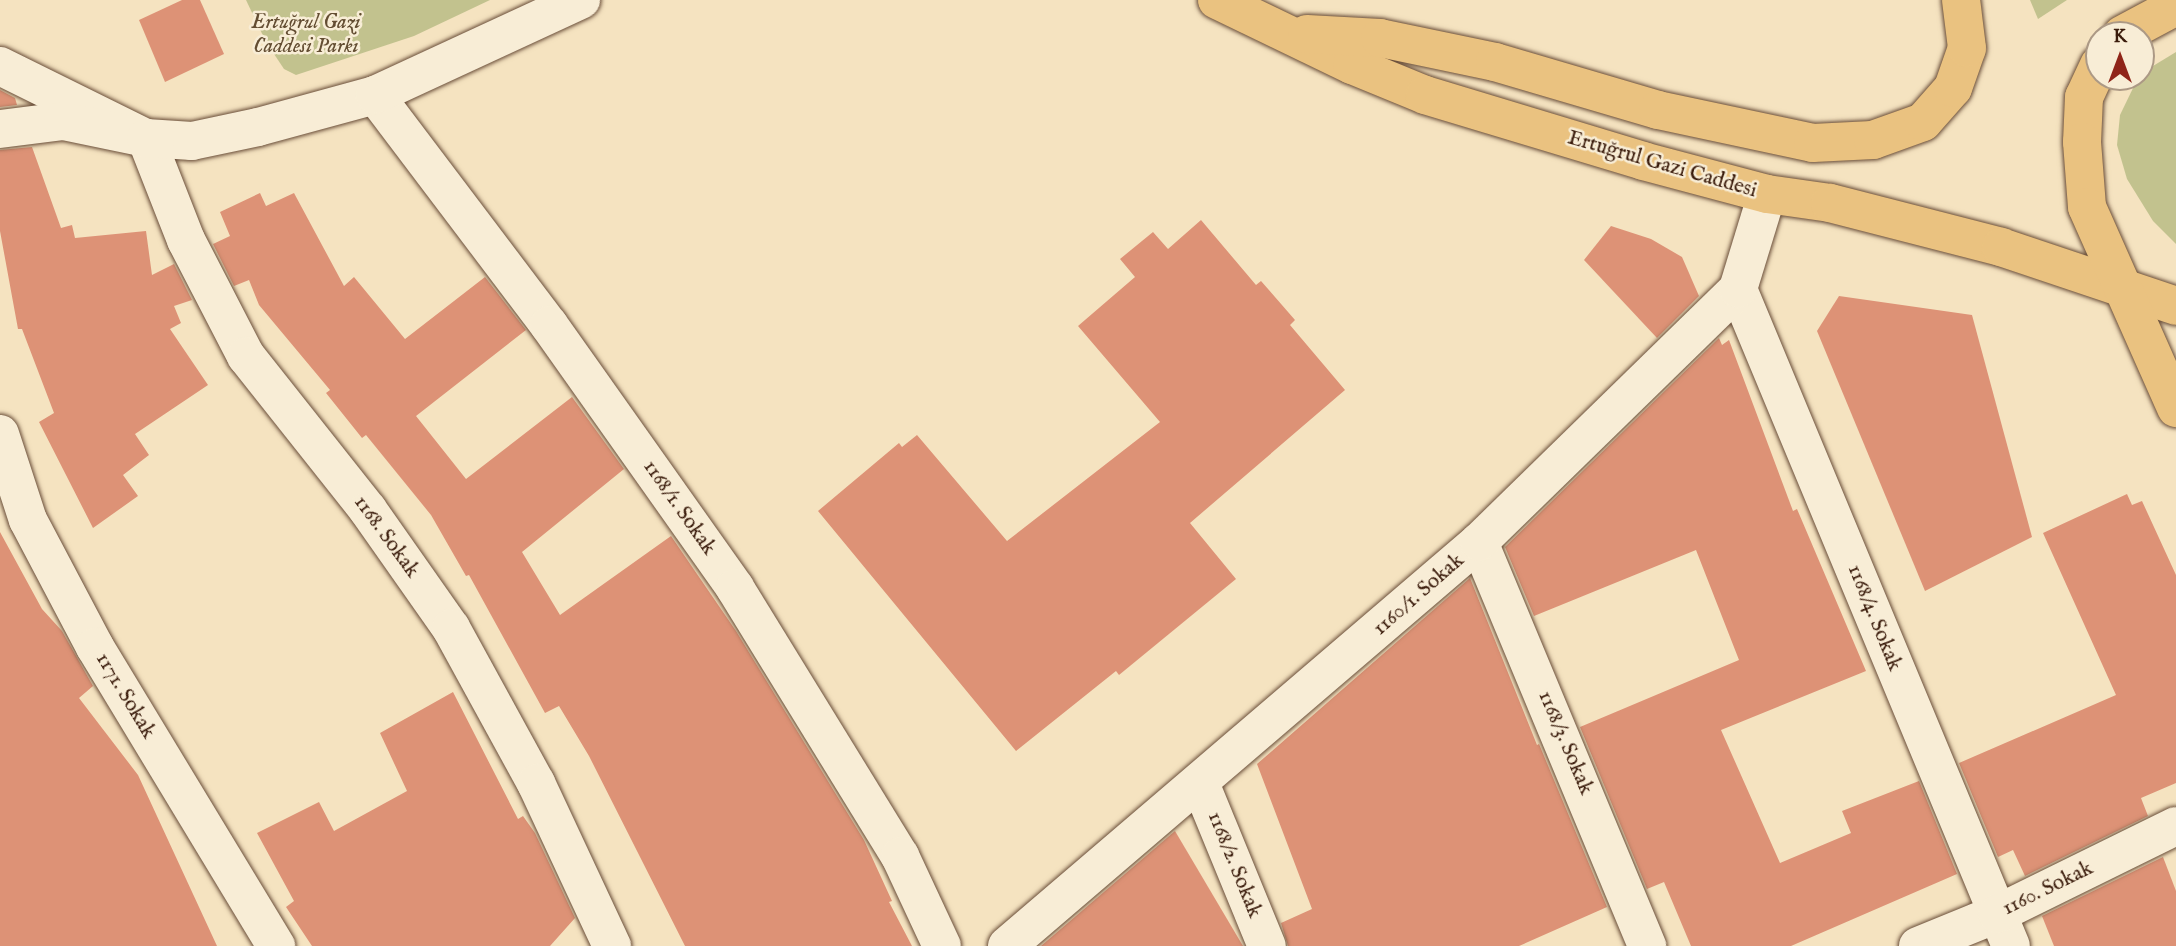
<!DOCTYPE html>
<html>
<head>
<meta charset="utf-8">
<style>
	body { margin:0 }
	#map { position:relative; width:2176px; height:946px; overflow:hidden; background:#f5e3c0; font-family:"IM FELL English",serif }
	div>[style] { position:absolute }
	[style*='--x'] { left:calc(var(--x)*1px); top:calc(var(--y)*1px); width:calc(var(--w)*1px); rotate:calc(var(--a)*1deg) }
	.green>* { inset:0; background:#c2c28e }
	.building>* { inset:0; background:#dd9276 }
	.roads { filter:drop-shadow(0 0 2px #694d38) drop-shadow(0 0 2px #694d38) }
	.minor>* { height:38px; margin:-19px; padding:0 19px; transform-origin:19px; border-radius:19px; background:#f8edd6 }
	.major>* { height:38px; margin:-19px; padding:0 19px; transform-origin:19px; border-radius:19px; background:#eac280 }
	span { translate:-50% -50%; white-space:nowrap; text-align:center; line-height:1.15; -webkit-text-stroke:5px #f8edd6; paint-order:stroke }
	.park-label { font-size:21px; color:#634d32; font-style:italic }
	.street-label { font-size:21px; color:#3a1b0b }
	.north { position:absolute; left:2085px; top:21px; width:70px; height:70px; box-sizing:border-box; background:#f8edd6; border:2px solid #ac9985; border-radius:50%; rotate:0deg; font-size:19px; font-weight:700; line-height:28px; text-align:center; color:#3a1b0b }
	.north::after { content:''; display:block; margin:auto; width:24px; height:32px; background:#8f2418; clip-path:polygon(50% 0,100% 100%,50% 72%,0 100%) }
</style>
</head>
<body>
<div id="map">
	<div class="green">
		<i style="clip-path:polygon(246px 0,490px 0,414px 36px,296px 75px,284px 69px,266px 42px)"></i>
		<i style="clip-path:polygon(2030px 0,2067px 0,2038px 19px)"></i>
		<i style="clip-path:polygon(2176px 52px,2176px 244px,2153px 221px,2127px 179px,2117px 145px,2120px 115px,2135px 84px,2153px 66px)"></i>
	</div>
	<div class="building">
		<i style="clip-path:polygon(182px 0,200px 0,224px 54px,165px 82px,139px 20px)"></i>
		<i style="clip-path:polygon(0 90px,15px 98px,17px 105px,0 107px)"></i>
		<i style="clip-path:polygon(32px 147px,61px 228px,72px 225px,75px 238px,146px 231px,152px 275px,174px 264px,192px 300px,174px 306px,181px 323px,170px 329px,208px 385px,135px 434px,149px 455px,123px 475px,138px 496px,93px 528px,39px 422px,54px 413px,22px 329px,18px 329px,0 231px,0 150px)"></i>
		<i style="clip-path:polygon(260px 193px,266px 206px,294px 193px,344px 286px,354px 277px,405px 339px,485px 277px,526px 330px,416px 416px,466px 479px,572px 397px,624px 469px,522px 552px,560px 615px,671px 536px,736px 631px,864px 840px,892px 901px,889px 902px,912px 946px,685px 946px,589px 756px,559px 706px,545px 713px,469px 575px,466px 576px,431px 515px,366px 435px,362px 438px,326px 393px,330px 390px,259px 305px,249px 280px,234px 286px,213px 244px,230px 236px,220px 212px)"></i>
		<i style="clip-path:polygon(1201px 220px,1256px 285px,1261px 281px,1295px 320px,1290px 325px,1345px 390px,1190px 523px,1236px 579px,1119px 675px,1116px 671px,1016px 751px,818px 511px,899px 443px,902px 447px,917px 435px,1007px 541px,1160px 422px,1078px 326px,1135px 277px,1120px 259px,1153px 232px,1168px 249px)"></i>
		<i style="clip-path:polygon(1611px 226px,1651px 239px,1682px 257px,1699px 296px,1657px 338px,1584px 260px)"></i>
		<i style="clip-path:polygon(1839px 296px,1972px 315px,2032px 537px,1925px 591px,1817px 331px)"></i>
		<i style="clip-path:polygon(1719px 338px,1722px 345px,1729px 340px,1793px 511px,1797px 509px,1866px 671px,1721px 730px,1780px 863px,1851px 833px,1842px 811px,1919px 781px,1957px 874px,1791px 946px,1691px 946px,1664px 882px,1647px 889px,1580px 727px,1739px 660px,1696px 550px,1534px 616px,1505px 547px)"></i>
		<i style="clip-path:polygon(2127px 494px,2132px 505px,2142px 501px,2176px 575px,2176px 783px,2141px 798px,2148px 816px,2025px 876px,2013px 850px,1998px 857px,1959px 763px,2116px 695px,2043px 533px)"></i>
		<i style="clip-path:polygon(0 532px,42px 609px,62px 631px,93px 686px,79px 698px,138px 775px,217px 946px,0 946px)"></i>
		<i style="clip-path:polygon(1470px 578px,1537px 745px,1539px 744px,1607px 907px,1519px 946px,1288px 946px,1281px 923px,1312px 909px,1257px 764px)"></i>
		<i style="clip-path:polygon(453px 692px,518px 819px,523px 816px,535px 833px,575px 918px,550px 946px,312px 946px,286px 907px,294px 901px,257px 833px,319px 802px,334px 831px,407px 791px,380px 733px)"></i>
		<i style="clip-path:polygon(1175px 831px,1243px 946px,1041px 946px)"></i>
		<i style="clip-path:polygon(2163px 857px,2176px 891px,2176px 946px,2054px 946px,2042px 916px)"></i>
	</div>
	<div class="roads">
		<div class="minor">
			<i style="--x:0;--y:66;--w:163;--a:26.3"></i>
			<i style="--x:146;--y:138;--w:110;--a:68.6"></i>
			<i style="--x:186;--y:240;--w:131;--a:62.7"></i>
			<i style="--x:246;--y:356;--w:196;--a:51.6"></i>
			<i style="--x:368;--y:510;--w:144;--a:54.9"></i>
			<i style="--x:451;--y:628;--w:177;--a:61.3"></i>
			<i style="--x:536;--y:783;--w:180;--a:65"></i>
			<i style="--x:375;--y:95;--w:288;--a:52.9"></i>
			<i style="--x:549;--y:325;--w:322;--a:54.7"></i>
			<i style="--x:735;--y:588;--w:315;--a:58.4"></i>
			<i style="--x:900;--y:856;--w:99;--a:65"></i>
			<i style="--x:0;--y:129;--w:64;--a:-7.2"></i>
			<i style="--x:63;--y:121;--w:85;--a:11.6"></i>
			<i style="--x:146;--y:138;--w:46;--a:3.7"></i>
			<i style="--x:192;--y:141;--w:67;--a:-12"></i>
			<i style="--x:258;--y:127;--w:121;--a:-15.3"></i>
			<i style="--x:375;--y:95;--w:227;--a:-24.8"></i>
			<i style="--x:1738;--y:289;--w:711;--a:67.44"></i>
			<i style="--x:0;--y:434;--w:90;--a:72"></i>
			<i style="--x:28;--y:520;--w:144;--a:62.2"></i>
			<i style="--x:95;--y:647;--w:350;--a:58.8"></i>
			<i style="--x:1479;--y:542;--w:438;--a:67.4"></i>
			<i style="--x:1200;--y:783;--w:176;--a:67.7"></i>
			<i style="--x:1007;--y:946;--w:621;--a:-40.56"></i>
			<i style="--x:1479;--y:542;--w:362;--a:-44.3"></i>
			<i style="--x:1738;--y:289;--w:99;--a:-73"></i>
			<i style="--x:1918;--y:946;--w:85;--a:-22.1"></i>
			<i style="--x:1997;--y:914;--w:199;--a:-26.2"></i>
		</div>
		<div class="major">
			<i style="--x:1217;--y:0;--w:150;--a:25.7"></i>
			<i style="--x:1352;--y:65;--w:79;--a:22.3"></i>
			<i style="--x:1425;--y:95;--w:228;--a:16.8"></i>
			<i style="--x:1643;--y:161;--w:128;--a:14.9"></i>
			<i style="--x:1767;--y:194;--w:64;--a:8.1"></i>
			<i style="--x:1830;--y:203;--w:177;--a:14.4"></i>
			<i style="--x:2001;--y:247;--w:185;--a:18.6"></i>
			<i style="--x:1307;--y:34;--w:73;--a:3.1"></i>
			<i style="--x:1380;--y:38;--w:117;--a:11.8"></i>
			<i style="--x:1495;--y:62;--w:170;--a:16.4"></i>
			<i style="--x:1658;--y:110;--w:158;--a:12"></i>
			<i style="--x:1813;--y:143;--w:60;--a:-2.9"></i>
			<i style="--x:1873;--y:140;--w:53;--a:-19.8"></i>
			<i style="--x:1923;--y:122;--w:45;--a:-48.6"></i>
			<i style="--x:1953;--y:88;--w:42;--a:-70.7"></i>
			<i style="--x:1967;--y:48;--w:48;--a:-97.1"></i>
			<i style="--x:2122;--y:35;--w:61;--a:-28.2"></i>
			<i style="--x:2099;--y:65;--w:35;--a:115"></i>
			<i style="--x:2084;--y:97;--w:45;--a:92.5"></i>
			<i style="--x:2082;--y:142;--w:65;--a:85.6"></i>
			<i style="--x:2087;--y:207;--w:220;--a:66.1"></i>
		</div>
	</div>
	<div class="park-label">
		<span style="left:306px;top:35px">Ertuğrul Gazi<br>Caddesi Parkı</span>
	</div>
	<div class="street-label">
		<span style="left:1662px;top:165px;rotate:16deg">Ertuğrul Gazi Caddesi</span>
		<span style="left:679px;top:508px;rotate:55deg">1168/1. Sokak</span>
		<span style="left:386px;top:537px;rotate:54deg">1168. Sokak</span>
		<span style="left:1419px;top:595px;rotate:-41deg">1160/1. Sokak</span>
		<span style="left:1874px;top:618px;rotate:68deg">1168/4. Sokak</span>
		<span style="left:125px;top:696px;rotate:59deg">1171. Sokak</span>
		<span style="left:1565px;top:743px;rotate:67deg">1168/3. Sokak</span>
		<span style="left:1234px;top:865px;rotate:68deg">1168/2. Sokak</span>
		<span style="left:2048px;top:889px;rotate:-26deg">1160. Sokak</span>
	</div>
	<div class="north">K</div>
</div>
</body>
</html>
